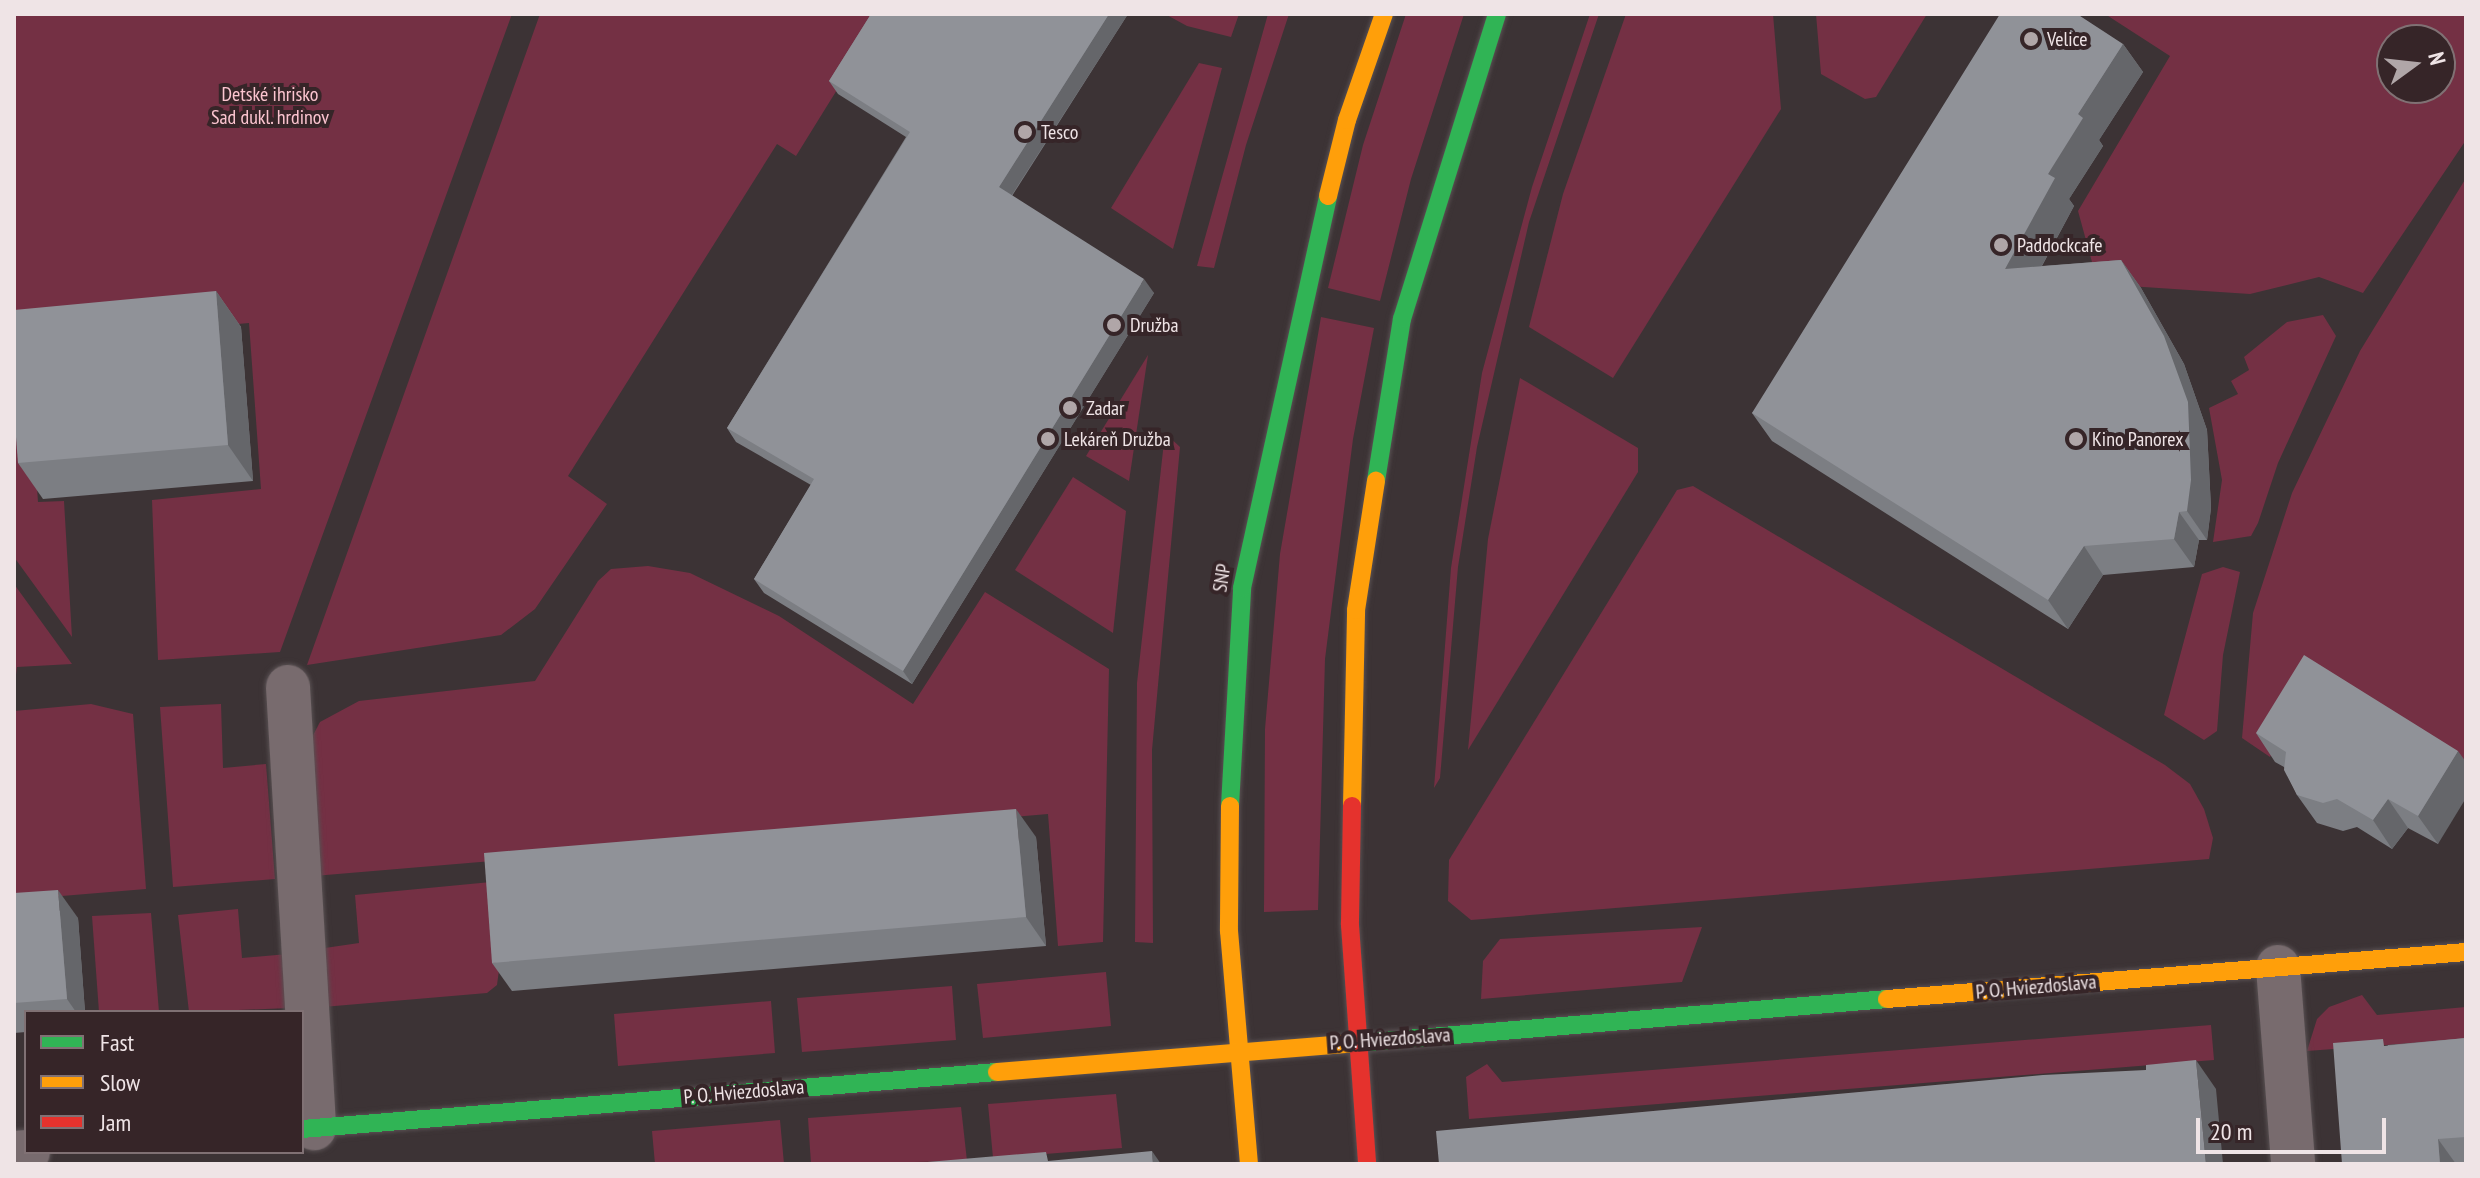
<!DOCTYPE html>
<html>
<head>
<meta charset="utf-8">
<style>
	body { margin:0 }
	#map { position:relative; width:2480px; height:1178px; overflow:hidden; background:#3c3335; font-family:"PT Sans Narrow",sans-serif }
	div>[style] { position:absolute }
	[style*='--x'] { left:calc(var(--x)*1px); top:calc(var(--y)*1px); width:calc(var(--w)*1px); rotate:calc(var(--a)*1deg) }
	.green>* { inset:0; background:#743044 }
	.roads { filter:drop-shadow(0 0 2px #585052) drop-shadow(0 0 2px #585052) }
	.street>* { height:44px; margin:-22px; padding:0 22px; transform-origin:22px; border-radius:22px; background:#786b6e }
	.fast>* { height:18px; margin:-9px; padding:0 9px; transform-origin:9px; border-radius:9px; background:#30b455 }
	.slow>* { height:18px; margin:-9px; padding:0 9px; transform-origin:9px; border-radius:9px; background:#ff9f0a }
	.jam>* { height:18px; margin:-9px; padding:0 9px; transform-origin:9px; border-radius:9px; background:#e5322d }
	.wall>* { inset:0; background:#7c7e83 }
	.shaded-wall>* { inset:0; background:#65666a }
	.building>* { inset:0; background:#909298 }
	.dots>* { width:22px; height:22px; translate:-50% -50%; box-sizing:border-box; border:4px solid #362528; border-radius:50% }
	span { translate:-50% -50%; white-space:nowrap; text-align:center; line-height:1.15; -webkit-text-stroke:8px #362528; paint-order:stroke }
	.poi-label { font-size:20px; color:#efe4e6 }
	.left { translate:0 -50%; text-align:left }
	.park-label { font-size:20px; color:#fcc5d0 }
	.street-label { font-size:20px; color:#efe4e6 }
	.frame { position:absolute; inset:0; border:16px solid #efe4e6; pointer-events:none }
	.legend { position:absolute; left:24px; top:1010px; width:280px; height:144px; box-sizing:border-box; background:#362528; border:2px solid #807174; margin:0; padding:10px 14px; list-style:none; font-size:24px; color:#efe4e6 }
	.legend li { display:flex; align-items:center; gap:16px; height:40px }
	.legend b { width:40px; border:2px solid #807174 }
	.north { position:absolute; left:2376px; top:24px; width:80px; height:80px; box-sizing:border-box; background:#362528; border:2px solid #807174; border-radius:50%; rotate:75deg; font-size:22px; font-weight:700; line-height:32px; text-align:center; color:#efe4e6 }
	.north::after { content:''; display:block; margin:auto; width:28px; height:36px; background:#b0a6a8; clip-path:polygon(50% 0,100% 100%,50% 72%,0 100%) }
	.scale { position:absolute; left:2196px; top:1118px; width:190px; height:36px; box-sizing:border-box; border:4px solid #efe4e6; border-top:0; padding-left:10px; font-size:24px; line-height:28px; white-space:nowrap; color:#efe4e6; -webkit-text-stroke:6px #362528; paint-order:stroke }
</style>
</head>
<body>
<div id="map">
	<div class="green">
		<i style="clip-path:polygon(14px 14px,512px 14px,280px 652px,158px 660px,152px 500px,261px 489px,249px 323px,27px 343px,38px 502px,64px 501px,72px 637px,14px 557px)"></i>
		<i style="clip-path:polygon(540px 14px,884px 14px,796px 156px,777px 144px,568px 476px,607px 504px,535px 609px,501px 635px,307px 665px)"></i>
		<i style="clip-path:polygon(1165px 14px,1239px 14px,1231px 37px,1187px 26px)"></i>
		<i style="clip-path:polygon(1268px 14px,1289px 14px,1246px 145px,1214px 268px,1197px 266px)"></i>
		<i style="clip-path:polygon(1406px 14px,1464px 14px,1411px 179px,1380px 301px,1328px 288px,1363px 145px)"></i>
		<i style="clip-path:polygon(1590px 14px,1599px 14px,1529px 222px,1477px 447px,1458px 567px,1440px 778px,1434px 788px,1451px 568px,1482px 373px,1532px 187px)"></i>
		<i style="clip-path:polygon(1626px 14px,1773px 14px,1781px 109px,1613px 378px,1529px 327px,1563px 194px)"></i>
		<i style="clip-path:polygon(1816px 14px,1927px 14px,1876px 97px,1865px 99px,1821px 74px)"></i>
		<i style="clip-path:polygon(evenodd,2105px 14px,2466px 14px,2466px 140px,2363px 293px,2319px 277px,2250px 294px,2098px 284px,2078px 211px,2170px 56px,2105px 14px,2392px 40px,2440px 40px,2440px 88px,2392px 88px,2392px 40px)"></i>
		<i style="clip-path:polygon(1199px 63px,1222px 68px,1173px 249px,1111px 208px)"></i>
		<i style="clip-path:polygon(2466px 178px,2466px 765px,2279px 740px,2270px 757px,2242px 738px,2253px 613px,2292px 493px,2360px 351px)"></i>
		<i style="clip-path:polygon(2323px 315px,2336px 336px,2278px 463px,2258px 523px,2251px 536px,2213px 542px,2222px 480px,2209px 408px,2238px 394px,2231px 381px,2249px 370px,2244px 357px,2287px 322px)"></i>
		<i style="clip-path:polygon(1321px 317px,1374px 328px,1353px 439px,1325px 659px,1318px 910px,1264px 912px,1265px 729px,1280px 554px)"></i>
		<i style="clip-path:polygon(1148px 355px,1129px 481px,1086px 456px)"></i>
		<i style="clip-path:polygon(1520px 378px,1638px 448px,1638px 472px,1468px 750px,1488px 539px)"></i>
		<i style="clip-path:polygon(1165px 433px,1180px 447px,1152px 750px,1153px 943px,1135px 942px,1137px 683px)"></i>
		<i style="clip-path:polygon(1073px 477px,1126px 511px,1113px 633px,1015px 570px)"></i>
		<i style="clip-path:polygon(1693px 486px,2165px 765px,2190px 784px,2204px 809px,2213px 838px,2209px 859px,1471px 920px,1448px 901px,1449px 860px,1677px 490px)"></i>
		<i style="clip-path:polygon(648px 566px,690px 573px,779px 616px,913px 704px,985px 592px,1109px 669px,1103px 942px,1058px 946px,1048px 814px,314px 876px,311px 739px,320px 722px,359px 701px,535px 681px,598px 581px,611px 569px)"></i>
		<i style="clip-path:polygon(2223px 567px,2240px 572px,2223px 655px,2217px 731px,2204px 740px,2164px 715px,2202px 574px)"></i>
		<i style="clip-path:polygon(14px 584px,72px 664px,17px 667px,14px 690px)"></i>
		<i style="clip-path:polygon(91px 704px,133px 714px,146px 889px,14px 900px,14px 711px)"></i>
		<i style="clip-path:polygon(221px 704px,223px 768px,266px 764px,275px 879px,173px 887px,160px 707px)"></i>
		<i style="clip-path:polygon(491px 882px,499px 970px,497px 985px,487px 993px,323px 1007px,318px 949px,359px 943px,355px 895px)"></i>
		<i style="clip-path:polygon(238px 909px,242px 958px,288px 954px,289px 1008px,189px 1012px,178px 915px)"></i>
		<i style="clip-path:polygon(151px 913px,159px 1012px,99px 1012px,92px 916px)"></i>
		<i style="clip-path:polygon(1702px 927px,1682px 982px,1481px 999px,1483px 961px,1500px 939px)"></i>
		<i style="clip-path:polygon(1106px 972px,1111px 1026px,983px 1038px,977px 984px)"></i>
		<i style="clip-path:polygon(952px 986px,956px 1040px,802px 1052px,797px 998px)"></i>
		<i style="clip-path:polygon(2362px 995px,2377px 1015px,2466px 1007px,2466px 1039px,2307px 1051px,2317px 1019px,2329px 1007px)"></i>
		<i style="clip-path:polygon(771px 1001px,775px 1053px,618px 1066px,614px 1014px)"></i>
		<i style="clip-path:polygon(2211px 1025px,2214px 1060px,1469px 1119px,1466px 1077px,1487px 1064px,1502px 1082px)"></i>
		<i style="clip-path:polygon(1116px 1094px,1122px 1148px,993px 1158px,988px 1104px)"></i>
		<i style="clip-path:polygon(961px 1107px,967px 1161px,811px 1164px,808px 1118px)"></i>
		<i style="clip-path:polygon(780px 1120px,784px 1164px,655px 1164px,652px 1131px)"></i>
	</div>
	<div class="roads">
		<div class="street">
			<i style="--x:288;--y:687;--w:442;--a:86.6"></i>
			<i style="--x:2278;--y:967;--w:198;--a:85.6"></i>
			<i style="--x:14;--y:1153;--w:14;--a:-4"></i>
		</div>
		<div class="fast">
			<i style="--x:1376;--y:481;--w:164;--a:-80.9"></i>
			<i style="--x:1402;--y:319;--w:319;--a:-72.7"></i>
			<i style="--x:1230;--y:806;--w:218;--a:-86.8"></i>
			<i style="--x:1242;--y:588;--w:401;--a:-77.6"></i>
			<i style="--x:1358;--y:1043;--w:531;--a:-4.75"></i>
			<i style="--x:302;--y:1129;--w:697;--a:-4.69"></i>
		</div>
		<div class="slow">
			<i style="--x:1328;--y:196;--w:78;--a:-76"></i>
			<i style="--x:1347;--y:120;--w:112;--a:-70.8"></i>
			<i style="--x:1230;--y:806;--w:125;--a:90.5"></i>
			<i style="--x:1229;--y:931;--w:234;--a:85.1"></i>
			<i style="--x:1352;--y:806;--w:196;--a:-88.8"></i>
			<i style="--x:1356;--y:610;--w:131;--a:-81.2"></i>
			<i style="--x:1887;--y:999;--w:581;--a:-4.64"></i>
			<i style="--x:997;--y:1072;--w:362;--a:-4.6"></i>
		</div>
		<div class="jam">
			<i style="--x:1352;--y:806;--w:119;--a:91"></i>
			<i style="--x:1350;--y:925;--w:240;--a:85.9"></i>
		</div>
	</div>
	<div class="wall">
		<i style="clip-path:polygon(871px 14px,1128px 14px,1012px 196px,1154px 293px,912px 684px,764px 593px,754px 579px,811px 485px,736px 442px,727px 428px,906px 137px,838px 94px,829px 81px)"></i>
		<i style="clip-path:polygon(2123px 44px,2143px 72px,2099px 140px,2103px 146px,2069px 199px,2074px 206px,2042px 266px,2121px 260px,2141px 288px,2184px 364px,2207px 430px,2211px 508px,2207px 540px,2199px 540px,2194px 567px,2103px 575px,2068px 629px,1772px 441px,1752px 413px)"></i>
		<i style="clip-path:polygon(216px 291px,241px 327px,253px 481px,43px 499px,18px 463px)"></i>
		<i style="clip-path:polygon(2256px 733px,2458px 751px,2438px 844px,2408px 828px,2392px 849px,2357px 827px,2343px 831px,2317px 823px,2297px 795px,2284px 767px,2275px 762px)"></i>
		<i style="clip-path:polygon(1036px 837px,1046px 946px,512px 991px,492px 963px)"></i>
		<i style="clip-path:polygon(14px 893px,78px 918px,85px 1012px,26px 1012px,26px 1032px,14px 1033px)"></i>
		<i style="clip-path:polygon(2466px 1038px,2466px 1164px,2342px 1164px,2388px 1045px)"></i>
	</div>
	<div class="shaded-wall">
		<i style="clip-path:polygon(1109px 14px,1128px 14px,1008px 201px,999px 187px)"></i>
		<i style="clip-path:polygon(2123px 44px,2143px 72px,2099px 140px,2103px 146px,2069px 199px,2074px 206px,2025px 297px,2005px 269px,2048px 174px,2078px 114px)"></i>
		<i style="clip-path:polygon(2121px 260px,2141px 288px,2184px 364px,2207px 430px,2211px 508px,2207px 540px,2187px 511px)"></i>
		<i style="clip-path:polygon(1144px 279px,1154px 293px,912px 684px,903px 671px)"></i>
		<i style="clip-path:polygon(216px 291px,241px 327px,253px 481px,228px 445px)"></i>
		<i style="clip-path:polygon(2179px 512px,2199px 540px,2194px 567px,2174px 539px)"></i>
		<i style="clip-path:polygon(2084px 546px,2103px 575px,2068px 629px,2048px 600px)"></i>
		<i style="clip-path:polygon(2458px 751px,2466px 762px,2466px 798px,2438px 844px,2418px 816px)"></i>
		<i style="clip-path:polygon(2388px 799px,2408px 828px,2392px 849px,2373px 820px)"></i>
		<i style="clip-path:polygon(1016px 809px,1036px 837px,1046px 946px,1026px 917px)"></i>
		<i style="clip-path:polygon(58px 890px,78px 918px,85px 1012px,76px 1012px,67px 999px)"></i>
		<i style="clip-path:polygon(2196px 1060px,2216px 1089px,2223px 1164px,2206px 1164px)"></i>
		<i style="clip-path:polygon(2438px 1139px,2456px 1164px,2440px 1164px)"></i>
		<i style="clip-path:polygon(1152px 1151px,1161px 1164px,1153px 1164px)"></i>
	</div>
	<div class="building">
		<i style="clip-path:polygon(871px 14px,1109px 14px,999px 187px,1144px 279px,903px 671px,754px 579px,814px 479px,727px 428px,910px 132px,829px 81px)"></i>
		<i style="clip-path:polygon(2000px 14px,2077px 14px,2123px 44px,2078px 114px,2083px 118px,2048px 174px,2055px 178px,2005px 269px,2121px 260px,2164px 336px,2188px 402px,2191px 480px,2187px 511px,2179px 512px,2174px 539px,2084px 546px,2048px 600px,1752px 413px)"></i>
		<i style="clip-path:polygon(216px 291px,228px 445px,18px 463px,14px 412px,14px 310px)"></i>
		<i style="clip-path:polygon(2304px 655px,2458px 751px,2418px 816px,2388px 799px,2373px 820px,2337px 799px,2323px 803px,2297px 795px,2284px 770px,2286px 752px,2256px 733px)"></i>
		<i style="clip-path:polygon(1016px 809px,1026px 917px,492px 963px,484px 853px)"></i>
		<i style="clip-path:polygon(58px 890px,67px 999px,14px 1003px,14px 893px)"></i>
		<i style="clip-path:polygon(2466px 1038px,2466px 1137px,2438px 1139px,2440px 1164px,2342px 1164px,2333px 1043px,2383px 1039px,2384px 1046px)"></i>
		<i style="clip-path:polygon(2196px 1060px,2206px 1164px,1439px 1164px,1436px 1131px,2043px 1075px,2146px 1070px,2146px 1065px)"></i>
		<i style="clip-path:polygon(1152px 1151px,1153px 1164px,904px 1164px,1046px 1152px,1048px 1161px)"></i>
	</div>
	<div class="dots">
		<i style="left:2031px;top:39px;background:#b0a6a8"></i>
		<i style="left:1025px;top:132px;background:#b0a6a8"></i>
		<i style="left:2001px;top:245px;background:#b0a6a8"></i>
		<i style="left:1114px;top:325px;background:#b0a6a8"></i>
		<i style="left:1070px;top:408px;background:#b0a6a8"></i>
		<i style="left:1048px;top:439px;background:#b0a6a8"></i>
		<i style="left:2076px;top:439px;background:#b0a6a8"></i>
	</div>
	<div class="poi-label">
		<span class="left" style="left:2047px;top:39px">Velice</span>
		<span class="left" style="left:1041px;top:132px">Tesco</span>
		<span class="left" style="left:2017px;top:245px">Paddockcafe</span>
		<span class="left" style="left:1130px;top:325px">Družba</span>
		<span class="left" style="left:1086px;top:408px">Zadar</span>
		<span class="left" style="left:1064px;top:439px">Lekáreň Družba</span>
		<span class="left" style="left:2092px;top:439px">Kino Panorex</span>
	</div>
	<div class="park-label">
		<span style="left:270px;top:106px">Detské ihrisko<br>Sad dukl. hrdinov</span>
	</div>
	<div class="street-label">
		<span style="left:1222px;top:578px;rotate:-81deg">SNP</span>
		<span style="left:2036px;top:987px;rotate:-5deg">P. O. Hviezdoslava</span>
		<span style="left:1390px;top:1039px;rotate:-4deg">P. O. Hviezdoslava</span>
		<span style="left:744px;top:1092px;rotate:-5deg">P. O. Hviezdoslava</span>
	</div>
	<div class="frame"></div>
	<ul class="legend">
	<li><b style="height:10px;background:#30b455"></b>Fast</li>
	<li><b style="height:10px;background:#ff9f0a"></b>Slow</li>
	<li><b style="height:10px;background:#e5322d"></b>Jam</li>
	</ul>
	<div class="north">N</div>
	<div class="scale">20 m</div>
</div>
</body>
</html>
